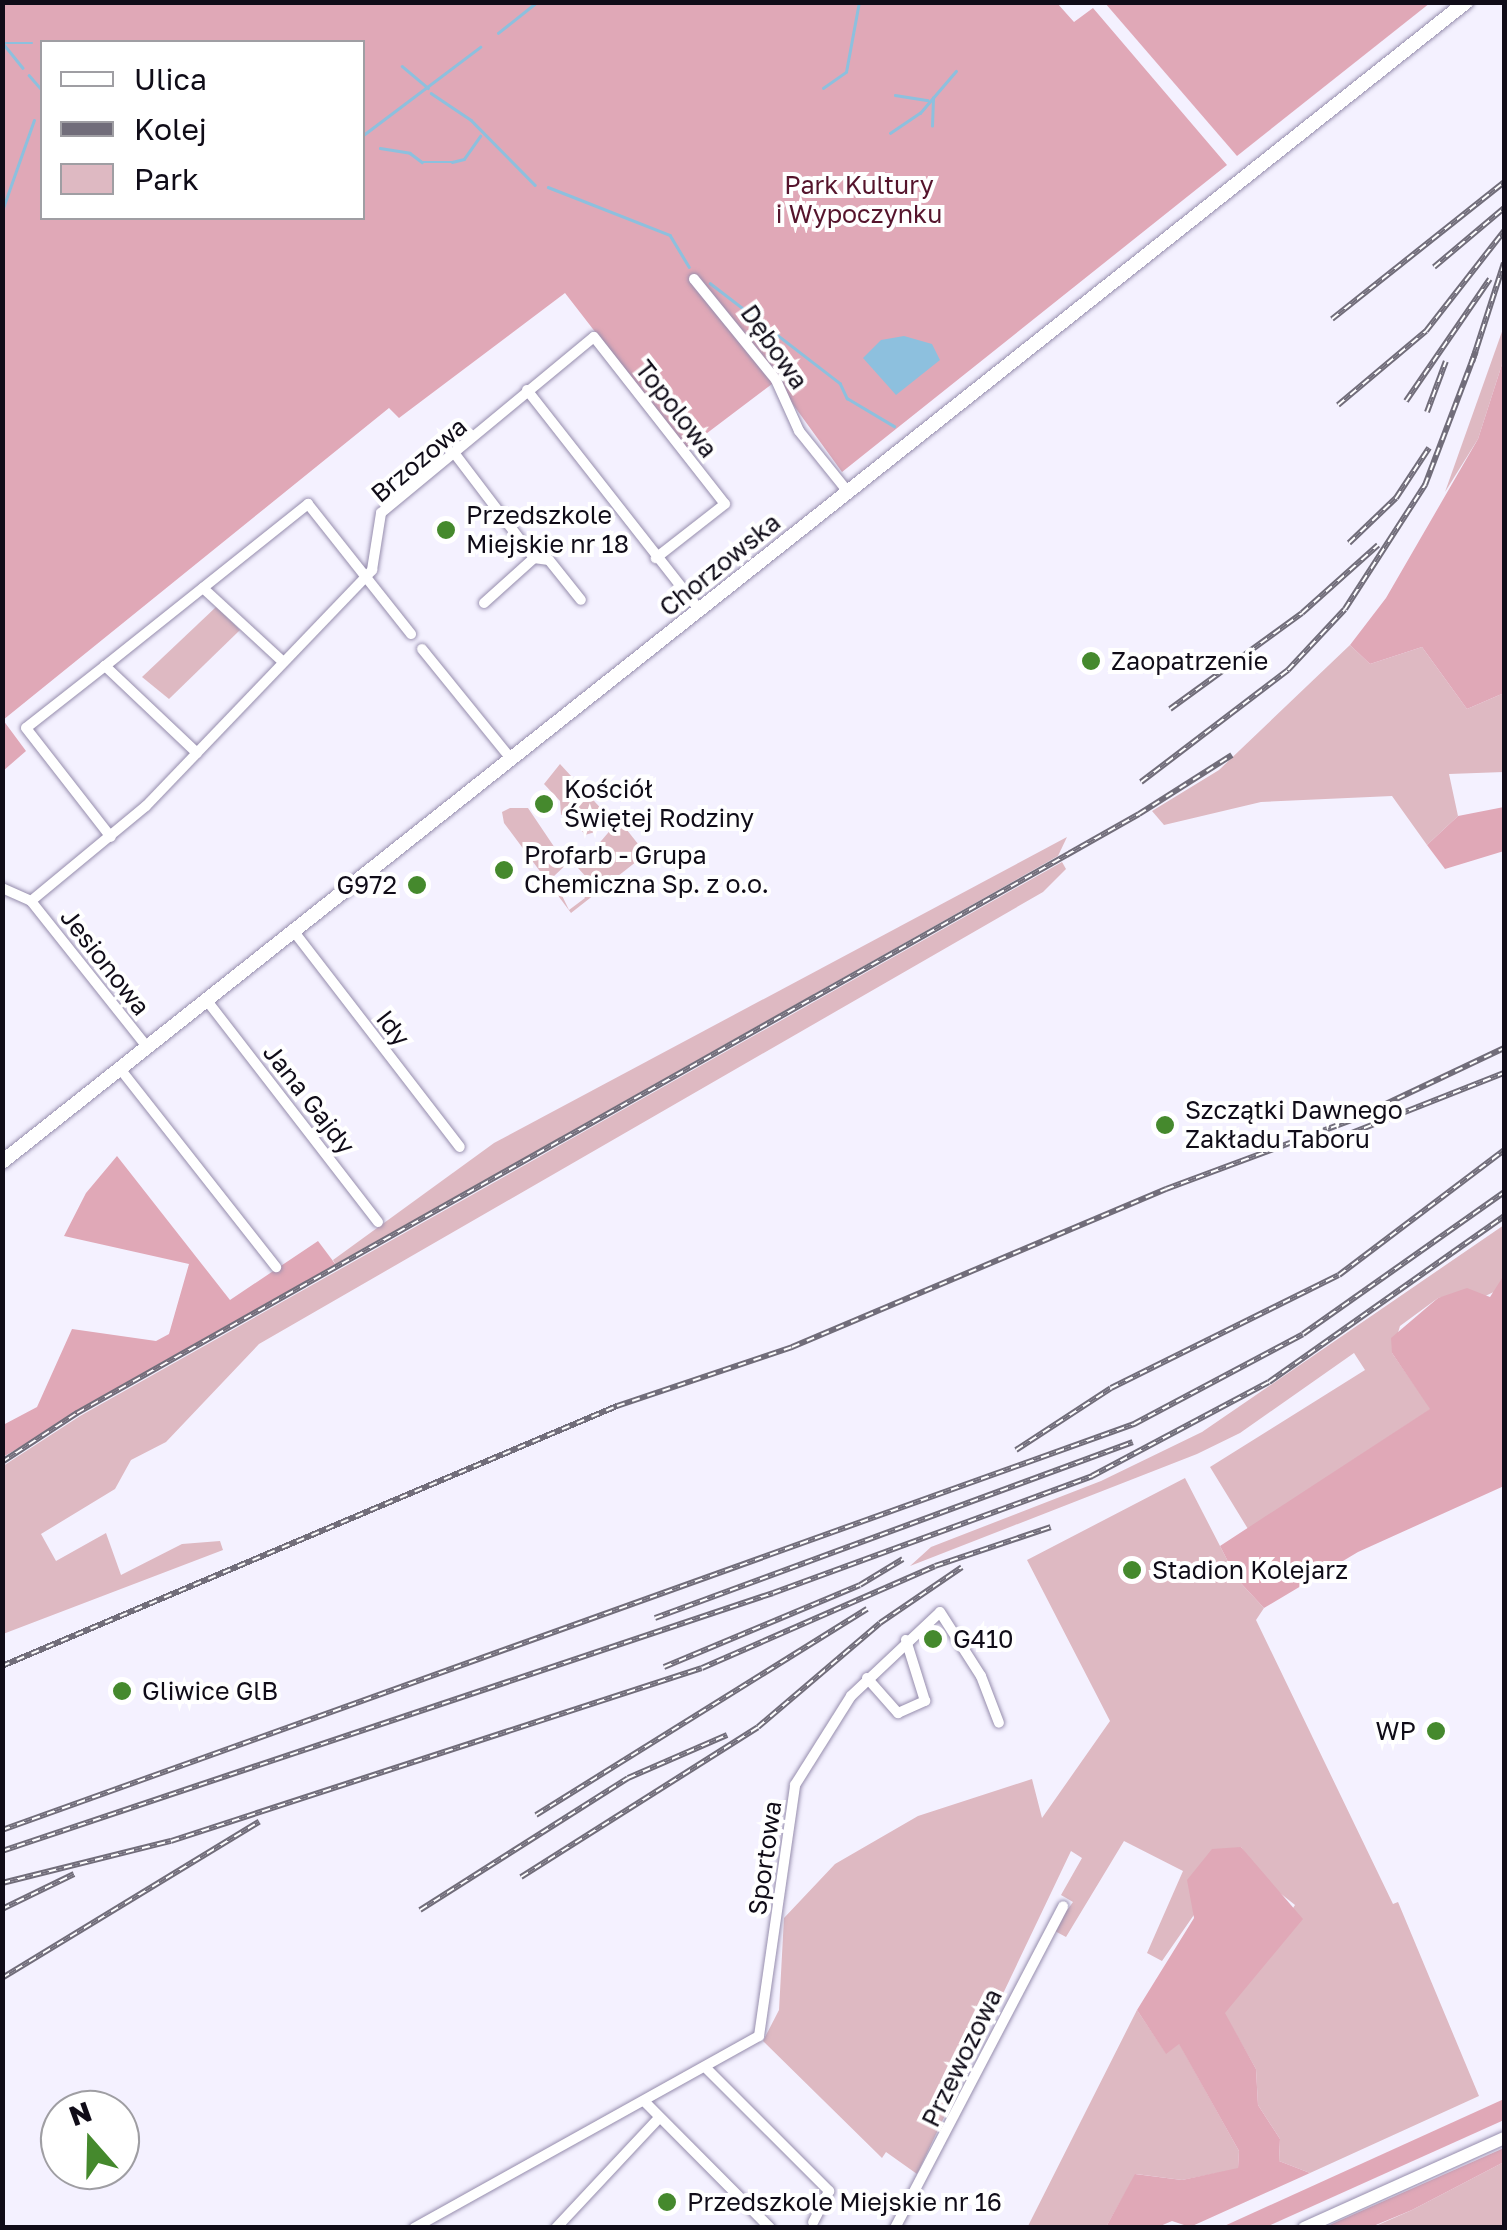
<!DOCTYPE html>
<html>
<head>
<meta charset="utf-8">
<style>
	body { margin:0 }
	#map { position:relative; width:1507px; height:2230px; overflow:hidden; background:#f4f1ff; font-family:"Golos Text",sans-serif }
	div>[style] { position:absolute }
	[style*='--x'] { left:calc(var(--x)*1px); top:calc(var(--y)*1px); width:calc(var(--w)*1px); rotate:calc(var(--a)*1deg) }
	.green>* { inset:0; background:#deb9c2 }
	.forest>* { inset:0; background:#e0a8b7 }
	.water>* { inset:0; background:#8dc0de }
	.stream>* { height:2.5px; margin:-1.25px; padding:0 1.25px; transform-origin:1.25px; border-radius:1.25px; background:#8dc0de }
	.roads { filter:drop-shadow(0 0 2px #968dad) drop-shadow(0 0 2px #968dad) }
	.minor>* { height:10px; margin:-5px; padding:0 5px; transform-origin:5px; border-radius:5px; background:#fff }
	.tertiary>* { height:12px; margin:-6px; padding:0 6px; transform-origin:6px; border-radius:6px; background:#fff }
	.secondary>* { height:14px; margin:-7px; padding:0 7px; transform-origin:7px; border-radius:7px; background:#fff }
	.rail>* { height:6px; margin-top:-3px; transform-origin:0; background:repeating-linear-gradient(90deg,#fff 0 8px,#716d7a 0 16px); box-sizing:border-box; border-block:2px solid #716d7a }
	.dots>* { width:28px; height:28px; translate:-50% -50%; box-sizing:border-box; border:5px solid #fff; border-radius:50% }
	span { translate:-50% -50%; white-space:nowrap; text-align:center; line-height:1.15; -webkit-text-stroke:8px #fff; paint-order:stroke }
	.park-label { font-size:25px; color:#55142c }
	.street-label { font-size:25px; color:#100c18 }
	.poi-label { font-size:25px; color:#100c18 }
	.left { translate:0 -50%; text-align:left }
	.right { translate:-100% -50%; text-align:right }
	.frame { position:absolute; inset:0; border:5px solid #100c18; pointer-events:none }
	.legend { position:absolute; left:40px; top:40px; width:325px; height:180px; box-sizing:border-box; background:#fff; border:2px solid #9f9ea3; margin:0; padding:12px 18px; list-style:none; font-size:30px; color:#100c18 }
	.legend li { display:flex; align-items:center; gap:20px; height:50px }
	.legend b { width:50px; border:2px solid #9f9ea3 }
	.north { position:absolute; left:40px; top:2090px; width:100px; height:100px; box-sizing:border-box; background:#fff; border:2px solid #9f9ea3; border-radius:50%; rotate:340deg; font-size:28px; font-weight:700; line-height:40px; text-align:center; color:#100c18 }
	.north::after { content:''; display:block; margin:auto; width:35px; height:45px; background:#45892d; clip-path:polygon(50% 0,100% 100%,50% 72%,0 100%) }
</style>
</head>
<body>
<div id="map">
	<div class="green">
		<i style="clip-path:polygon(1504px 326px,1504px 358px,1478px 439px,1445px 492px)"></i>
		<i style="clip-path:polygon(216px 607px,240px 630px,169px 699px,142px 677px)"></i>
		<i style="clip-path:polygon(1350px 645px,1370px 664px,1422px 647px,1467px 709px,1504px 693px,1504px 772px,1449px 774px,1458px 816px,1427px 845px,1392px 796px,1261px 802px,1164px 825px,1152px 811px,1219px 770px)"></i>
		<i style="clip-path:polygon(560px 764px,607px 815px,595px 832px,585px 835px,567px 811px,561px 815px,560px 801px,544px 784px)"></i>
		<i style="clip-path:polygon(510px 808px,528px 808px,561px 857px,571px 860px,553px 877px,569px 910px,585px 898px,578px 888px,588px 879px,578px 868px,619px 820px,646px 854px,571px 913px,504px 823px,502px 812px)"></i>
		<i style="clip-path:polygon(1067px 837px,1058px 856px,336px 1265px,333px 1260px,494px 1143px)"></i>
		<i style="clip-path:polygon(1062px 862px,1066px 869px,1043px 892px,259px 1344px,166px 1442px,131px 1460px,115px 1489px,41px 1534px,56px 1561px,106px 1533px,121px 1575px,182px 1544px,220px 1541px,223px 1550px,3px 1634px,3px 1466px,80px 1416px)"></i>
		<i style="clip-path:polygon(1504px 1225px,1504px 1275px,1498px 1290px,1481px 1298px,1474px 1291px,1438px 1298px,1400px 1326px,1392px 1353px,1431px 1409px,1248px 1529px,1210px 1467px,1365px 1370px,1354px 1353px,1240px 1433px,1197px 1454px,910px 1566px,931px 1547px,1101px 1481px,1202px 1432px)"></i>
		<i style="clip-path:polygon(1185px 1478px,1237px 1579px,1264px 1608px,1256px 1620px,1393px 1904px,1398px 1902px,1479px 2096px,1310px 2173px,1279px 2161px,1280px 2139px,1258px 2105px,1256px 2069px,1224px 2013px,1295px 1905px,1265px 1881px,1241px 1847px,1162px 1961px,1147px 1953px,1183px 1871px,1124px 1841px,1066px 1937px,1053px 1930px,1073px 1902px,1061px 1895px,1082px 1858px,1071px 1851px,917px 2174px,886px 2152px,882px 2158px,763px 2041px,779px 2010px,784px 1918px,835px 1864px,918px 1816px,1032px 1779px,1042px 1818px,1110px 1721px,1027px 1560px)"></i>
		<i style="clip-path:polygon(1137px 2010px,1166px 2053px,1179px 2043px,1239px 2151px,1238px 2169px,1182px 2180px,1136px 2174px,1106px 2227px,1027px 2228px)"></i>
		<i style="clip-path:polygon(1504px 2162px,1504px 2227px,1371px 2228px,1412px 2210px)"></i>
	</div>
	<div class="forest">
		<i style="clip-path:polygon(evenodd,3px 3px,1057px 3px,1074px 22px,1093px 8px,1227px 165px,842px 472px,776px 381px,686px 449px,565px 293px,399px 418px,389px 408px,3px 720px,26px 751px,3px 771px,3px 3px,42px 42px,362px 42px,362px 218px,42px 218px,42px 42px)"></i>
		<i style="clip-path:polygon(1105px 3px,1430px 3px,1237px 156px)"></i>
		<i style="clip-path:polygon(1504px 358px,1504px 693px,1467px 709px,1422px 647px,1370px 664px,1350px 645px,1386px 598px,1478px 439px)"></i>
		<i style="clip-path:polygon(1504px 807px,1504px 851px,1445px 869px,1427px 845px,1458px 816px)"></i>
		<i style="clip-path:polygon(117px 1156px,230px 1300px,318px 1241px,336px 1265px,3px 1457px,3px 1425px,37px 1407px,72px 1329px,156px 1341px,169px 1334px,189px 1264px,64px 1236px,86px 1193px)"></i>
		<i style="clip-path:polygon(1504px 1275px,1504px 1486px,1358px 1552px,1264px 1608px,1237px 1579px,1220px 1546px,1430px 1409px,1392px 1353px,1391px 1338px,1438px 1298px,1467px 1288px,1490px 1297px)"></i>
		<i style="clip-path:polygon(1241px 1847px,1303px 1919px,1225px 2013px,1256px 2069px,1258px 2105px,1280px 2139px,1279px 2161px,1310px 2173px,1190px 2227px,1172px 2221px,1158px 2227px,1106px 2227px,1135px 2174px,1182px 2180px,1238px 2168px,1239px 2151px,1179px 2044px,1166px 2054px,1137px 2010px,1194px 1918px,1187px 1880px,1212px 1849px)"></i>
		<i style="clip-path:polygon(1504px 2099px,1504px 2120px,1266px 2227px,1222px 2227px)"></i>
		<i style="clip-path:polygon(1504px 2148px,1504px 2162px,1412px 2210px,1371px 2227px,1325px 2227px)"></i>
	</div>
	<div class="water">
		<i style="clip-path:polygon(904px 336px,932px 344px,940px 360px,896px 395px,863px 358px,881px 340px)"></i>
	</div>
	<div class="stream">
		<i style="--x:498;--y:33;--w:50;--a:-38.5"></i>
		<i style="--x:2;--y:42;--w:33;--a:51"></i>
		<i style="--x:4;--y:43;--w:28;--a:0"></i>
		<i style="--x:402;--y:66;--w:34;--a:40"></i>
		<i style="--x:29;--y:75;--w:20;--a:49"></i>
		<i style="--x:823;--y:88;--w:28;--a:-35"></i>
		<i style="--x:846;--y:72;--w:71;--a:-79.5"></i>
		<i style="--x:431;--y:93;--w:48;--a:34"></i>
		<i style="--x:471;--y:120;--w:91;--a:45.4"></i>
		<i style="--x:895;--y:95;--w:33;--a:9"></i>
		<i style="--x:932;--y:126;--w:28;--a:-88"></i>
		<i style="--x:890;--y:133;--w:36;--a:-34"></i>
		<i style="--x:920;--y:113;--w:55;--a:-49.4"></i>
		<i style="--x:362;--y:136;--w:148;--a:-37"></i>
		<i style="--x:380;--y:148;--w:30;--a:9"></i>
		<i style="--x:410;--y:153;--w:15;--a:37"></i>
		<i style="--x:422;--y:162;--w:30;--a:0"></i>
		<i style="--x:452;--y:162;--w:12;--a:-14"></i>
		<i style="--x:464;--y:159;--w:28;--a:-55"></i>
		<i style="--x:548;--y:187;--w:131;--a:21.5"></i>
		<i style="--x:670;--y:235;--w:37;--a:59"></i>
		<i style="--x:2;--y:211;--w:96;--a:-70.6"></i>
		<i style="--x:710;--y:283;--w:164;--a:37.6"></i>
		<i style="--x:840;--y:383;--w:17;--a:65"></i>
		<i style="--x:847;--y:398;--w:55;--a:30.8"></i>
	</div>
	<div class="roads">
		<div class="minor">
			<i style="--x:694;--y:279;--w:130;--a:50.9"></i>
			<i style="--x:776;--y:380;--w:56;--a:65.7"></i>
			<i style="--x:799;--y:431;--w:78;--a:51.2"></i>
			<i style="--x:527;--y:390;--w:281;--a:51.9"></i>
			<i style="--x:455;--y:454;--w:131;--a:52.8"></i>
			<i style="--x:534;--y:558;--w:15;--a:8"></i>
			<i style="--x:549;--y:560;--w:51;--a:51.3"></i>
			<i style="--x:203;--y:588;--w:106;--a:42.7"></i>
			<i style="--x:484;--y:603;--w:67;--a:-42"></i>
			<i style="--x:422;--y:649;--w:141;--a:51"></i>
			<i style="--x:105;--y:666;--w:100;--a:141.9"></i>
			<i style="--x:26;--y:728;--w:138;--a:52.1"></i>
			<i style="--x:197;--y:753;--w:127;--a:-136.6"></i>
			<i style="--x:105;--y:666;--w:260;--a:-38.6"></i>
			<i style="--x:308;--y:504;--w:166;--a:51.6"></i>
			<i style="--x:2;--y:888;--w:32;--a:24"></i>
			<i style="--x:31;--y:901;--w:149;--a:-39.6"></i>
			<i style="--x:146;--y:806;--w:327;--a:-46.2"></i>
			<i style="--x:372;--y:570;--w:58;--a:-81"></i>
			<i style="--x:381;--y:513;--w:276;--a:-39.6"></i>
			<i style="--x:594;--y:337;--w:212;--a:51.9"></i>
			<i style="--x:725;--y:504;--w:88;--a:142"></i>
			<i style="--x:31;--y:901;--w:188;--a:51.5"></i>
			<i style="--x:295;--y:933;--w:270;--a:52.4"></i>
			<i style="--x:208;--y:1002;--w:278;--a:52.3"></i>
			<i style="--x:121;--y:1070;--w:251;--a:51.8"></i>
			<i style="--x:867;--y:1678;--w:47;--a:48.5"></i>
			<i style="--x:898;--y:1713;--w:30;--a:-24"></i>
			<i style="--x:925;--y:1701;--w:64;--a:-107.3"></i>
			<i style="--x:707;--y:2069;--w:173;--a:45"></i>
			<i style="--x:829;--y:2191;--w:35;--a:117"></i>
			<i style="--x:646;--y:2103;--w:176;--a:45.2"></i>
			<i style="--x:414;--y:2228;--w:395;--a:-29.1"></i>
			<i style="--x:759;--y:2036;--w:254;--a:-81.8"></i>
			<i style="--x:795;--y:1785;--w:105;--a:-57.8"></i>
			<i style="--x:851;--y:1696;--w:122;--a:-43.3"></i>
			<i style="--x:940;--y:1612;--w:76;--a:57.4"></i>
			<i style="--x:981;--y:1676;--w:50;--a:69"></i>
			<i style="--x:556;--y:2228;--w:151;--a:-46.9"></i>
			<i style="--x:895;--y:2228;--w:363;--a:-62.4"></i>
		</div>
		<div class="tertiary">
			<i style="--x:1304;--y:2228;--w:219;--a:-24.2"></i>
		</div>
		<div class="secondary">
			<i style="--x:2;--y:1162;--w:1868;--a:-38.39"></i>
		</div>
	</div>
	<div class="rail">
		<i style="--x:1434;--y:267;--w:92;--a:-40.1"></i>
		<i style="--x:1332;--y:319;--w:220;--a:-38.5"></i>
		<i style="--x:1472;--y:362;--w:104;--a:-72.1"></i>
		<i style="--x:1406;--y:401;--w:148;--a:-55.5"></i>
		<i style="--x:1338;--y:405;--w:115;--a:-40.1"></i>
		<i style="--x:1426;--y:331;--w:127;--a:-52"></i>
		<i style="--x:1427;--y:412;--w:54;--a:-69.6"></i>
		<i style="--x:1349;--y:543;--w:65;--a:-43.8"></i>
		<i style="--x:1396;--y:498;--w:60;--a:-56.6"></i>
		<i style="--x:1170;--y:709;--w:163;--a:-36"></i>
		<i style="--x:1302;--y:613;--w:102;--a:-41.8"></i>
		<i style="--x:1141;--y:782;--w:185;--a:-37.3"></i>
		<i style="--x:1288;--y:670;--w:83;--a:-46.9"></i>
		<i style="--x:1345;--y:609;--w:148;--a:-57.2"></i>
		<i style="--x:1425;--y:485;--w:143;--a:-69.2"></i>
		<i style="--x:1349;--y:1134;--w:167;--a:-21.5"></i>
		<i style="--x:1016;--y:1450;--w:113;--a:-33.1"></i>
		<i style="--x:1111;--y:1388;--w:254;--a:-26.4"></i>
		<i style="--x:1339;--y:1275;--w:207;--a:-37.1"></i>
		<i style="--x:2;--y:1462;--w:90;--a:-33.2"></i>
		<i style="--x:77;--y:1413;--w:1219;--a:-29.42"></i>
		<i style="--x:1139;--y:814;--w:110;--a:-32.4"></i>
		<i style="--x:655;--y:1618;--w:509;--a:-20.21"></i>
		<i style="--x:2;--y:1666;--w:668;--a:-22.92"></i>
		<i style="--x:617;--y:1406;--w:185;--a:-18.6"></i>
		<i style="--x:792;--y:1347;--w:406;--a:-22.9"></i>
		<i style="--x:1166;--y:1189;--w:201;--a:-20.4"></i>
		<i style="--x:1354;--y:1119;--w:166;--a:-25.3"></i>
		<i style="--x:664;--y:1667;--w:212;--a:-22.7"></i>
		<i style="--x:860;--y:1585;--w:50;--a:-31.2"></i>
		<i style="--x:536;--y:1815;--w:390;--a:-31.9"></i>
		<i style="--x:2;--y:1830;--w:1203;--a:-19.73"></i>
		<i style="--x:1134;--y:1424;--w:191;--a:-28"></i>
		<i style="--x:1303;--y:1334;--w:246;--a:-35.2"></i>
		<i style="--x:2;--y:1851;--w:813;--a:-18.5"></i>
		<i style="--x:773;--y:1593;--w:340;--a:-20.1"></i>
		<i style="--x:1092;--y:1476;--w:200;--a:-28"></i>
		<i style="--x:1269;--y:1382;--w:288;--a:-35.2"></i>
		<i style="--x:521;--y:1877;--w:280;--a:-32.3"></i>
		<i style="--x:758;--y:1727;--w:160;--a:-40.4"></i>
		<i style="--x:880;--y:1623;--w:99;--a:-34.3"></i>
		<i style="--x:2;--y:1883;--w:174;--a:-14"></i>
		<i style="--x:171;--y:1841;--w:558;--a:-18.05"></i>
		<i style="--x:702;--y:1668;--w:254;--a:-23.6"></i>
		<i style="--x:935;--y:1566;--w:122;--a:-18.6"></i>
		<i style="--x:2;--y:1909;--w:80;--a:-25.9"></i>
		<i style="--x:420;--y:1910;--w:246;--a:-32.4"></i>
		<i style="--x:628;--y:1778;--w:108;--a:-23.5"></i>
		<i style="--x:2;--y:1978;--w:301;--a:-31.3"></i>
	</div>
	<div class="dots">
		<i style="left:446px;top:530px;background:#45892d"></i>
		<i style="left:1091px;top:661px;background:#45892d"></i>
		<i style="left:544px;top:804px;background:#45892d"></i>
		<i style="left:504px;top:870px;background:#45892d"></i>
		<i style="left:417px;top:885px;background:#45892d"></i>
		<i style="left:1165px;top:1125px;background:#45892d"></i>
		<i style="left:1132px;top:1570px;background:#45892d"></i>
		<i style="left:933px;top:1639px;background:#45892d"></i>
		<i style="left:122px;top:1691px;background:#45892d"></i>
		<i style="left:1436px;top:1731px;background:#45892d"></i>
		<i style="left:667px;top:2202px;background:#45892d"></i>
	</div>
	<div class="park-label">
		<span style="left:859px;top:200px">Park Kultury<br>i Wypoczynku</span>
	</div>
	<div class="street-label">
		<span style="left:774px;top:347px;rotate:55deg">Dębowa</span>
		<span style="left:676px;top:409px;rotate:52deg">Topolowa</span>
		<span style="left:419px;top:460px;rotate:-40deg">Brzozowa</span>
		<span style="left:720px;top:565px;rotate:-39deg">Chorzowska</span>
		<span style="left:105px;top:962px;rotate:52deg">Jesionowa</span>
		<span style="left:393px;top:1028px;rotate:52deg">Idy</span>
		<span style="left:309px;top:1099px;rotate:52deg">Jana Gajdy</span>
		<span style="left:765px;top:1858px;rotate:-82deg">Sportowa</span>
		<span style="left:962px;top:2058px;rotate:-64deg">Przewozowa</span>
	</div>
	<div class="poi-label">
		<span class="left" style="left:466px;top:530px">Przedszkole<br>Miejskie nr 18</span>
		<span class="left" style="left:1111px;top:661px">Zaopatrzenie</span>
		<span class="left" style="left:564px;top:804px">Kościół<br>Świętej Rodziny</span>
		<span class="left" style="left:524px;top:870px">Profarb - Grupa<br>Chemiczna Sp. z o.o.</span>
		<span class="right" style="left:397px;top:885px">G972</span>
		<span class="left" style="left:1185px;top:1125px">Szczątki Dawnego<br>Zakładu Taboru</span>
		<span class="left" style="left:1152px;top:1570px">Stadion Kolejarz</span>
		<span class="left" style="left:953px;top:1639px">G410</span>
		<span class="left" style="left:142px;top:1691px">Gliwice GlB</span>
		<span class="right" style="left:1416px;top:1731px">WP</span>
		<span class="left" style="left:687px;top:2202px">Przedszkole Miejskie nr 16</span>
	</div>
	<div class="frame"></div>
	<ul class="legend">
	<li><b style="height:12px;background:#fff"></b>Ulica</li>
	<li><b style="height:12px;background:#716d7a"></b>Kolej</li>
	<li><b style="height:28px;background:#deb9c2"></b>Park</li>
	</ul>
	<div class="north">N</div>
</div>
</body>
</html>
